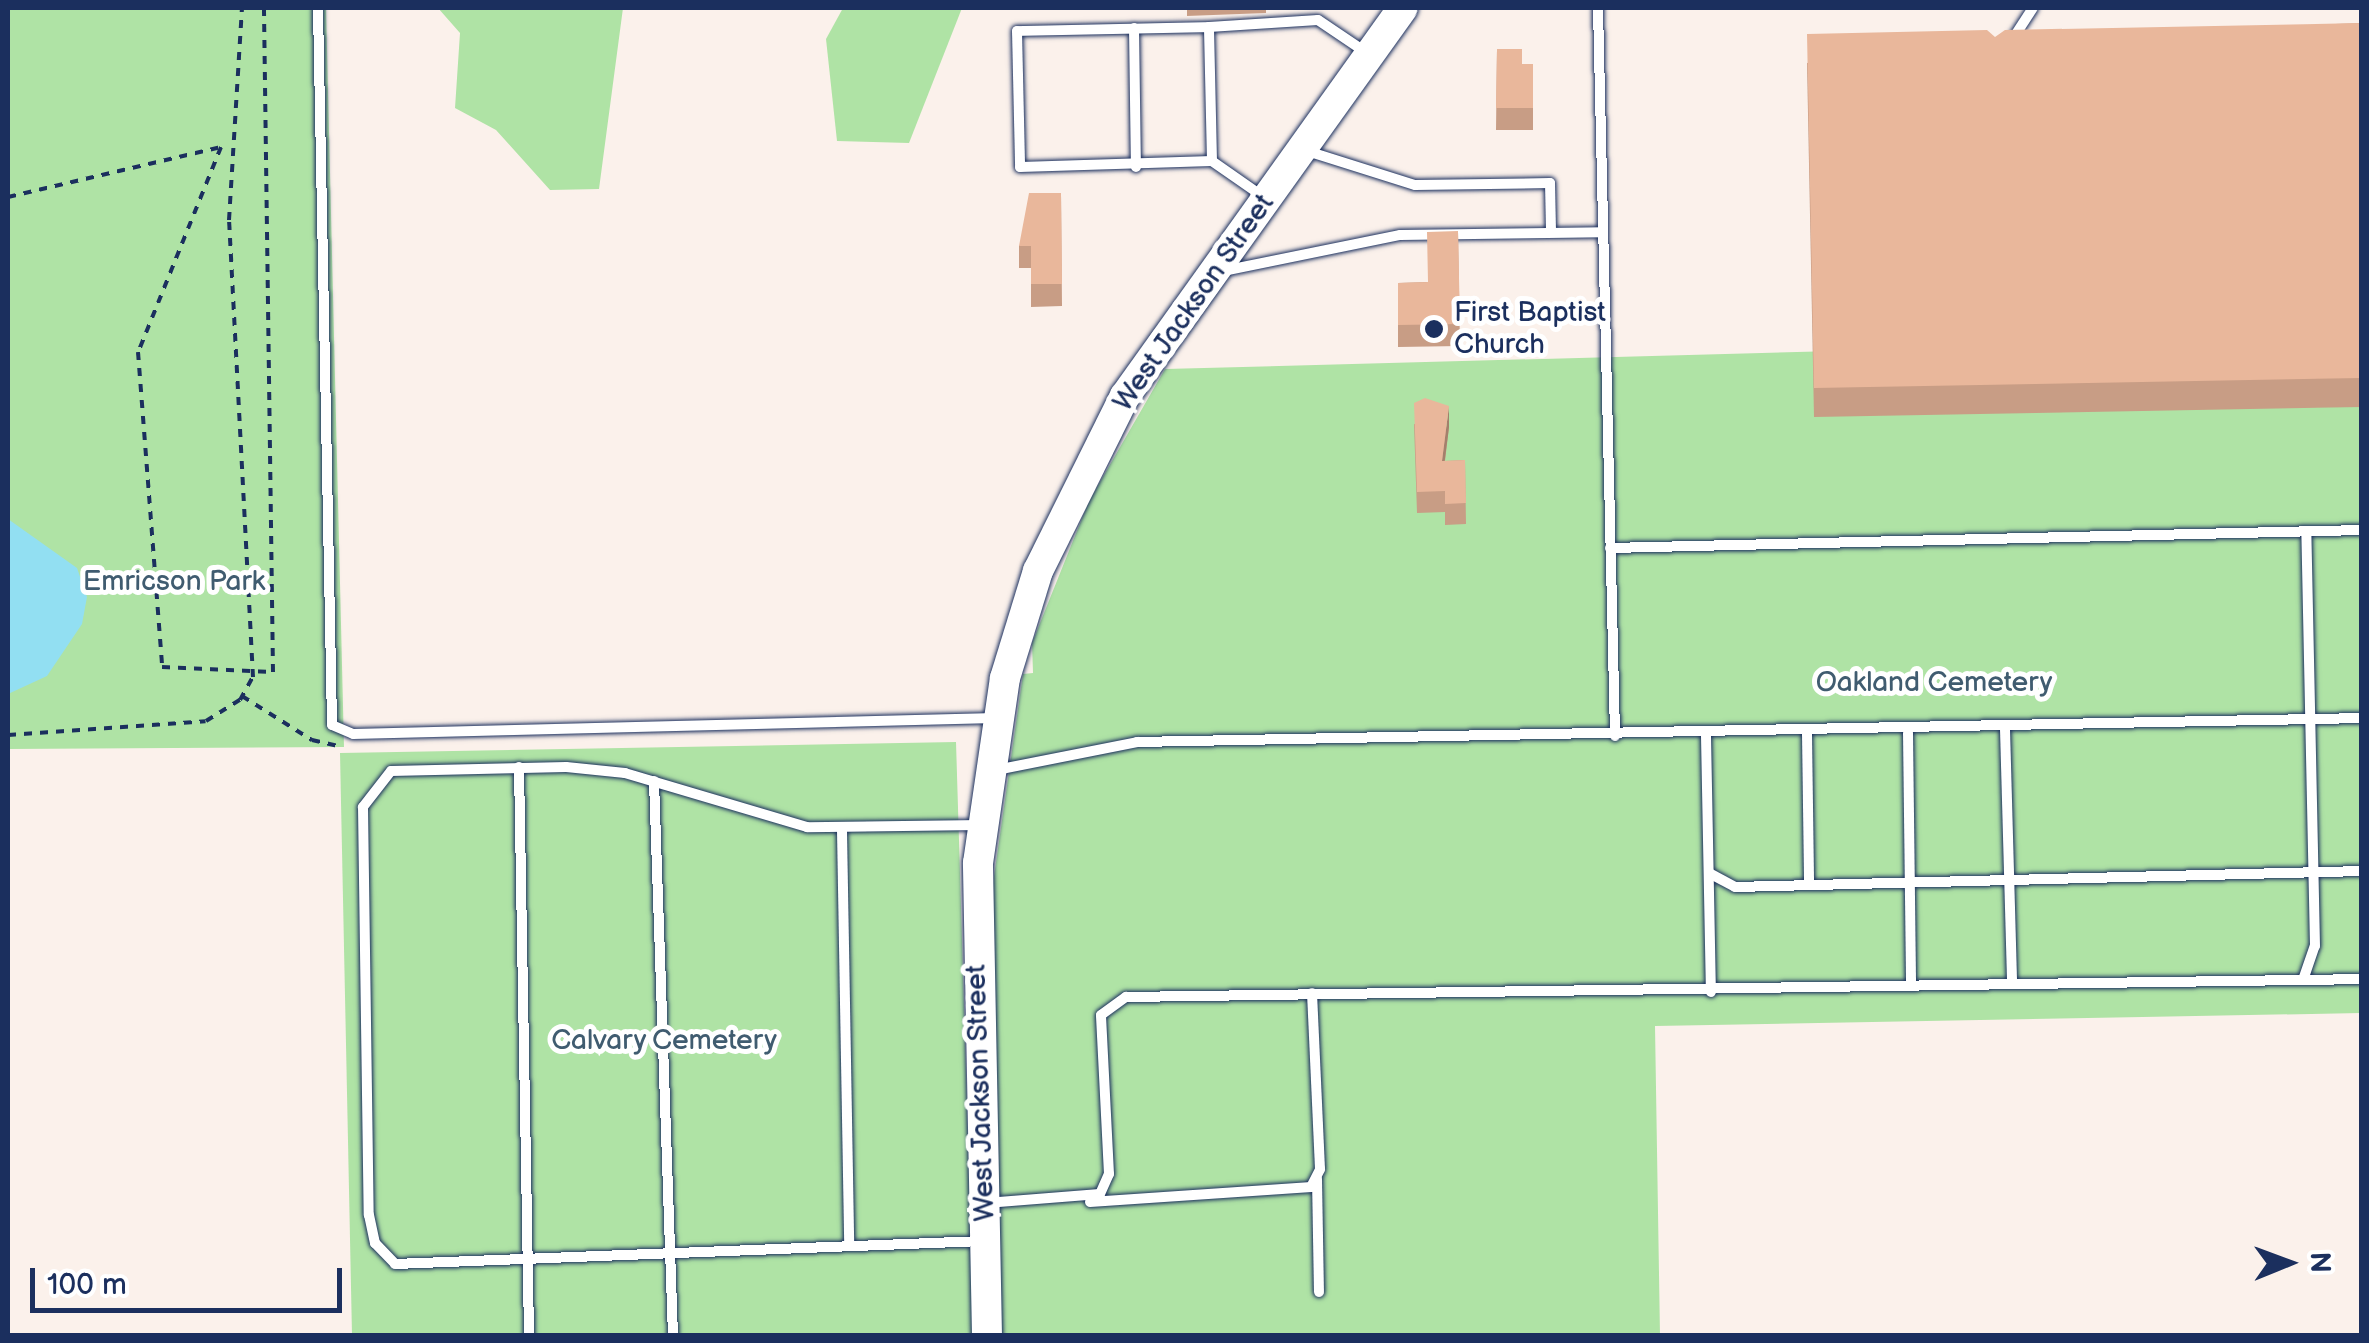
<!DOCTYPE html>
<html>
<head>
<meta charset="utf-8">
<style>
	body { margin:0 }
	#map { position:relative; width:2369px; height:1343px; overflow:hidden; background:#fbf1eb; font-family:"Balsamiq Sans",sans-serif }
	div>[style] { position:absolute }
	[style*='--x'] { left:calc(var(--x)*1px); top:calc(var(--y)*1px); width:calc(var(--w)*1px); rotate:calc(var(--a)*1deg) }
	.green>* { inset:0; background:#afe3a5 }
	.water>* { inset:0; background:#92dff2 }
	.path>* { height:4px; margin-top:-2px; transform-origin:0; background:repeating-linear-gradient(90deg,#1b2f5e 0 8px,transparent 0 16px) }
	.roads { filter:drop-shadow(0 0 2px #1b2f5e) drop-shadow(0 0 2px #1b2f5e) }
	.lane>* { height:10px; margin:-5px; padding:0 5px; transform-origin:5px; border-radius:5px; background:#fff }
	.secondary>* { height:30px; margin:-15px; padding:0 15px; transform-origin:15px; border-radius:15px; background:#fff }
	.wall>* { inset:0; background:#c89d85 }
	.shaded-wall>* { inset:0; background:#a3806c }
	.building>* { inset:0; background:#e9b79b }
	.dots>* { width:28px; height:28px; translate:-50% -50%; box-sizing:border-box; border:5px solid #fff; border-radius:50% }
	span { translate:-50% -50%; white-space:nowrap; text-align:center; line-height:1.15; -webkit-text-stroke:10px #fff; paint-order:stroke }
	.street-label { font-size:28px; color:#1b2f5e }
	.poi-label { font-size:28px; color:#1b2f5e }
	.left { translate:0 -50%; text-align:left }
	.park-label { font-size:28px; color:#405c70 }
	.frame { position:absolute; inset:0; border:10px solid #1b2f5e; pointer-events:none }
	.north { position:absolute; left:2239px; top:1213px; width:100px; height:100px; -webkit-text-stroke:8px #fff; paint-order:stroke; rotate:89deg; font-size:28px; font-weight:700; line-height:40px; text-align:center; color:#1b2f5e }
	.north::after { content:''; display:block; margin:auto; width:35px; height:45px; background:#1b2f5e; clip-path:polygon(50% 0,100% 100%,50% 72%,0 100%) }
	.scale { position:absolute; left:30px; top:1268px; width:312px; height:45px; box-sizing:border-box; border:5px solid #1b2f5e; border-top:0; padding-left:12px; font-size:30px; line-height:35px; white-space:nowrap; color:#1b2f5e; -webkit-text-stroke:8px #fff; paint-order:stroke }
</style>
</head>
<body>
<div id="map">
	<div class="green">
		<i style="clip-path:polygon(8px 8px,326px 8px,344px 747px,8px 749px)"></i>
		<i style="clip-path:polygon(438px 8px,623px 8px,599px 189px,550px 190px,496px 130px,455px 108px,460px 33px)"></i>
		<i style="clip-path:polygon(843px 8px,962px 8px,909px 143px,837px 141px,826px 39px)"></i>
		<i style="clip-path:polygon(2361px 337px,2361px 1013px,1655px 1026px,1660px 1335px,997px 1336px,985px 939px,1023px 674px,1033px 673px,1032px 643px,1089px 501px,1165px 369px)"></i>
		<i style="clip-path:polygon(956px 742px,974px 1335px,352px 1335px,340px 753px)"></i>
	</div>
	<div class="water">
		<i style="clip-path:polygon(8px 519px,77px 568px,87px 597px,82px 624px,47px 676px,8px 694px)"></i>
	</div>
	<div class="path">
		<i style="--x:8;--y:197;--w:219;--a:-13.2"></i>
		<i style="--x:221;--y:147;--w:221;--a:112"></i>
		<i style="--x:138;--y:352;--w:316;--a:85.6"></i>
		<i style="--x:162;--y:667;--w:111;--a:2.6"></i>
		<i style="--x:273;--y:672;--w:664;--a:-90.78"></i>
		<i style="--x:242;--y:696;--w:83;--a:32.2"></i>
		<i style="--x:312;--y:740;--w:28;--a:13"></i>
		<i style="--x:8;--y:735;--w:198;--a:-4"></i>
		<i style="--x:206;--y:721;--w:40;--a:-32"></i>
		<i style="--x:240;--y:700;--w:26;--a:-61"></i>
		<i style="--x:253;--y:677;--w:458;--a:-93"></i>
		<i style="--x:229;--y:220;--w:212;--a:-86.5"></i>
	</div>
	<div class="roads">
		<div class="lane">
			<i style="--x:318;--y:8;--w:717;--a:88.88"></i>
			<i style="--x:332;--y:725;--w:23;--a:23"></i>
			<i style="--x:353;--y:734;--w:643;--a:-1.43"></i>
			<i style="--x:1598;--y:8;--w:728;--a:88.66"></i>
			<i style="--x:1209;--y:27;--w:192;--a:178.8"></i>
			<i style="--x:1017;--y:31;--w:136;--a:88.7"></i>
			<i style="--x:1020;--y:167;--w:192;--a:-1.8"></i>
			<i style="--x:1134;--y:28;--w:139;--a:89.2"></i>
			<i style="--x:2012;--y:40;--w:38;--a:-57"></i>
			<i style="--x:1307;--y:151;--w:113;--a:17.5"></i>
			<i style="--x:1415;--y:185;--w:135;--a:-0.8"></i>
			<i style="--x:1550;--y:183;--w:49;--a:88.8"></i>
			<i style="--x:1265;--y:198;--w:65;--a:-145.1"></i>
			<i style="--x:1212;--y:161;--w:134;--a:-91.3"></i>
			<i style="--x:1209;--y:27;--w:109;--a:-3.7"></i>
			<i style="--x:1318;--y:20;--w:59;--a:34"></i>
			<i style="--x:1223;--y:271;--w:181;--a:-11.5"></i>
			<i style="--x:1400;--y:235;--w:203;--a:-0.8"></i>
			<i style="--x:1610;--y:548;--w:752;--a:-1.37"></i>
			<i style="--x:2005;--y:729;--w:253;--a:88.4"></i>
			<i style="--x:1908;--y:733;--w:252;--a:89.3"></i>
			<i style="--x:1807;--y:734;--w:151;--a:89.2"></i>
			<i style="--x:1706;--y:736;--w:256;--a:88.9"></i>
			<i style="--x:519;--y:767;--w:569;--a:88.99"></i>
			<i style="--x:996;--y:770;--w:144;--a:-11.2"></i>
			<i style="--x:1137;--y:742;--w:1225;--a:-1.12"></i>
			<i style="--x:654;--y:781;--w:555;--a:88.04"></i>
			<i style="--x:981;--y:825;--w:174;--a:179.3"></i>
			<i style="--x:807;--y:827;--w:190;--a:-163.5"></i>
			<i style="--x:625;--y:773;--w:59;--a:-174.2"></i>
			<i style="--x:566;--y:767;--w:175;--a:178.7"></i>
			<i style="--x:391;--y:771;--w:46;--a:127.9"></i>
			<i style="--x:363;--y:807;--w:408;--a:89.2"></i>
			<i style="--x:369;--y:1215;--w:29;--a:78"></i>
			<i style="--x:375;--y:1243;--w:29;--a:46"></i>
			<i style="--x:395;--y:1264;--w:587;--a:-2.24"></i>
			<i style="--x:842;--y:831;--w:414;--a:89"></i>
			<i style="--x:1709;--y:873;--w:30;--a:28"></i>
			<i style="--x:1735;--y:887;--w:627;--a:-1.46"></i>
			<i style="--x:2303;--y:980;--w:36;--a:-71"></i>
			<i style="--x:2315;--y:946;--w:413;--a:-91.2"></i>
			<i style="--x:1317;--y:1179;--w:113;--a:89"></i>
			<i style="--x:1090;--y:1202;--w:222;--a:-3.9"></i>
			<i style="--x:1311;--y:1187;--w:20;--a:-63"></i>
			<i style="--x:1320;--y:1169;--w:176;--a:-92.6"></i>
			<i style="--x:986;--y:1203;--w:114;--a:-4.5"></i>
			<i style="--x:1100;--y:1194;--w:22;--a:-66"></i>
			<i style="--x:1109;--y:1174;--w:159;--a:-92.9"></i>
			<i style="--x:1101;--y:1015;--w:31;--a:-36"></i>
			<i style="--x:1126;--y:997;--w:1236;--a:-0.83"></i>
		</div>
		<div class="secondary">
			<i style="--x:987;--y:1336;--w:473;--a:-91.1"></i>
			<i style="--x:978;--y:863;--w:187;--a:-81.7"></i>
			<i style="--x:1005;--y:678;--w:112;--a:-72.9"></i>
			<i style="--x:1038;--y:571;--w:195;--a:-63.6"></i>
			<i style="--x:1125;--y:396;--w:477;--a:-54.4"></i>
		</div>
	</div>
	<div class="wall">
		<i style="clip-path:polygon(1187px 8px,1266px 8px,1266px 13px,1187px 16px)"></i>
		<i style="clip-path:polygon(2362px 23px,2362px 407px,1814px 417px,1807px 63px,1995px 37px)"></i>
		<i style="clip-path:polygon(1497px 49px,1522px 64px,1533px 64px,1533px 130px,1496px 130px)"></i>
		<i style="clip-path:polygon(1061px 193px,1062px 306px,1031px 307px,1031px 268px,1019px 268px,1019px 246px)"></i>
		<i style="clip-path:polygon(1458px 231px,1460px 346px,1398px 347px,1398px 283px,1428px 282px)"></i>
		<i style="clip-path:polygon(1414px 424px,1449px 427px,1445px 461px,1465px 460px,1466px 524px,1445px 525px,1445px 512px,1417px 513px)"></i>
	</div>
	<div class="shaded-wall">
		<i style="clip-path:polygon(1449px 406px,1449px 427px,1442px 482px,1442px 461px)"></i>
	</div>
	<div class="building">
		<i style="clip-path:polygon(2362px 23px,2362px 378px,1814px 388px,1807px 34px,1987px 30px,1995px 37px,2005px 30px)"></i>
		<i style="clip-path:polygon(1497px 49px,1522px 49px,1522px 64px,1533px 64px,1533px 108px,1496px 108px)"></i>
		<i style="clip-path:polygon(1029px 193px,1061px 193px,1062px 284px,1031px 284px,1031px 246px,1019px 246px)"></i>
		<i style="clip-path:polygon(1458px 231px,1460px 324px,1398px 325px,1398px 283px,1428px 282px,1427px 232px)"></i>
		<i style="clip-path:polygon(1425px 398px,1449px 406px,1442px 461px,1465px 460px,1466px 503px,1445px 504px,1445px 491px,1417px 492px,1414px 403px)"></i>
	</div>
	<div class="dots">
		<i style="left:1434px;top:329px;background:#1b2f5e"></i>
	</div>
	<div class="street-label">
		<span style="left:1194px;top:303px;rotate:-55deg">West Jackson Street</span>
		<span style="left:981px;top:1093px;rotate:-92deg">West Jackson Street</span>
	</div>
	<div class="poi-label">
		<span class="left" style="left:1454px;top:329px">First Baptist<br>Church</span>
	</div>
	<div class="park-label">
		<span style="left:174px;top:582px">Emricson Park</span>
		<span style="left:1934px;top:683px">Oakland Cemetery</span>
		<span style="left:664px;top:1041px">Calvary Cemetery</span>
	</div>
	<div class="frame"></div>
	<div class="north">N</div>
	<div class="scale">100 m</div>
</div>
</body>
</html>
